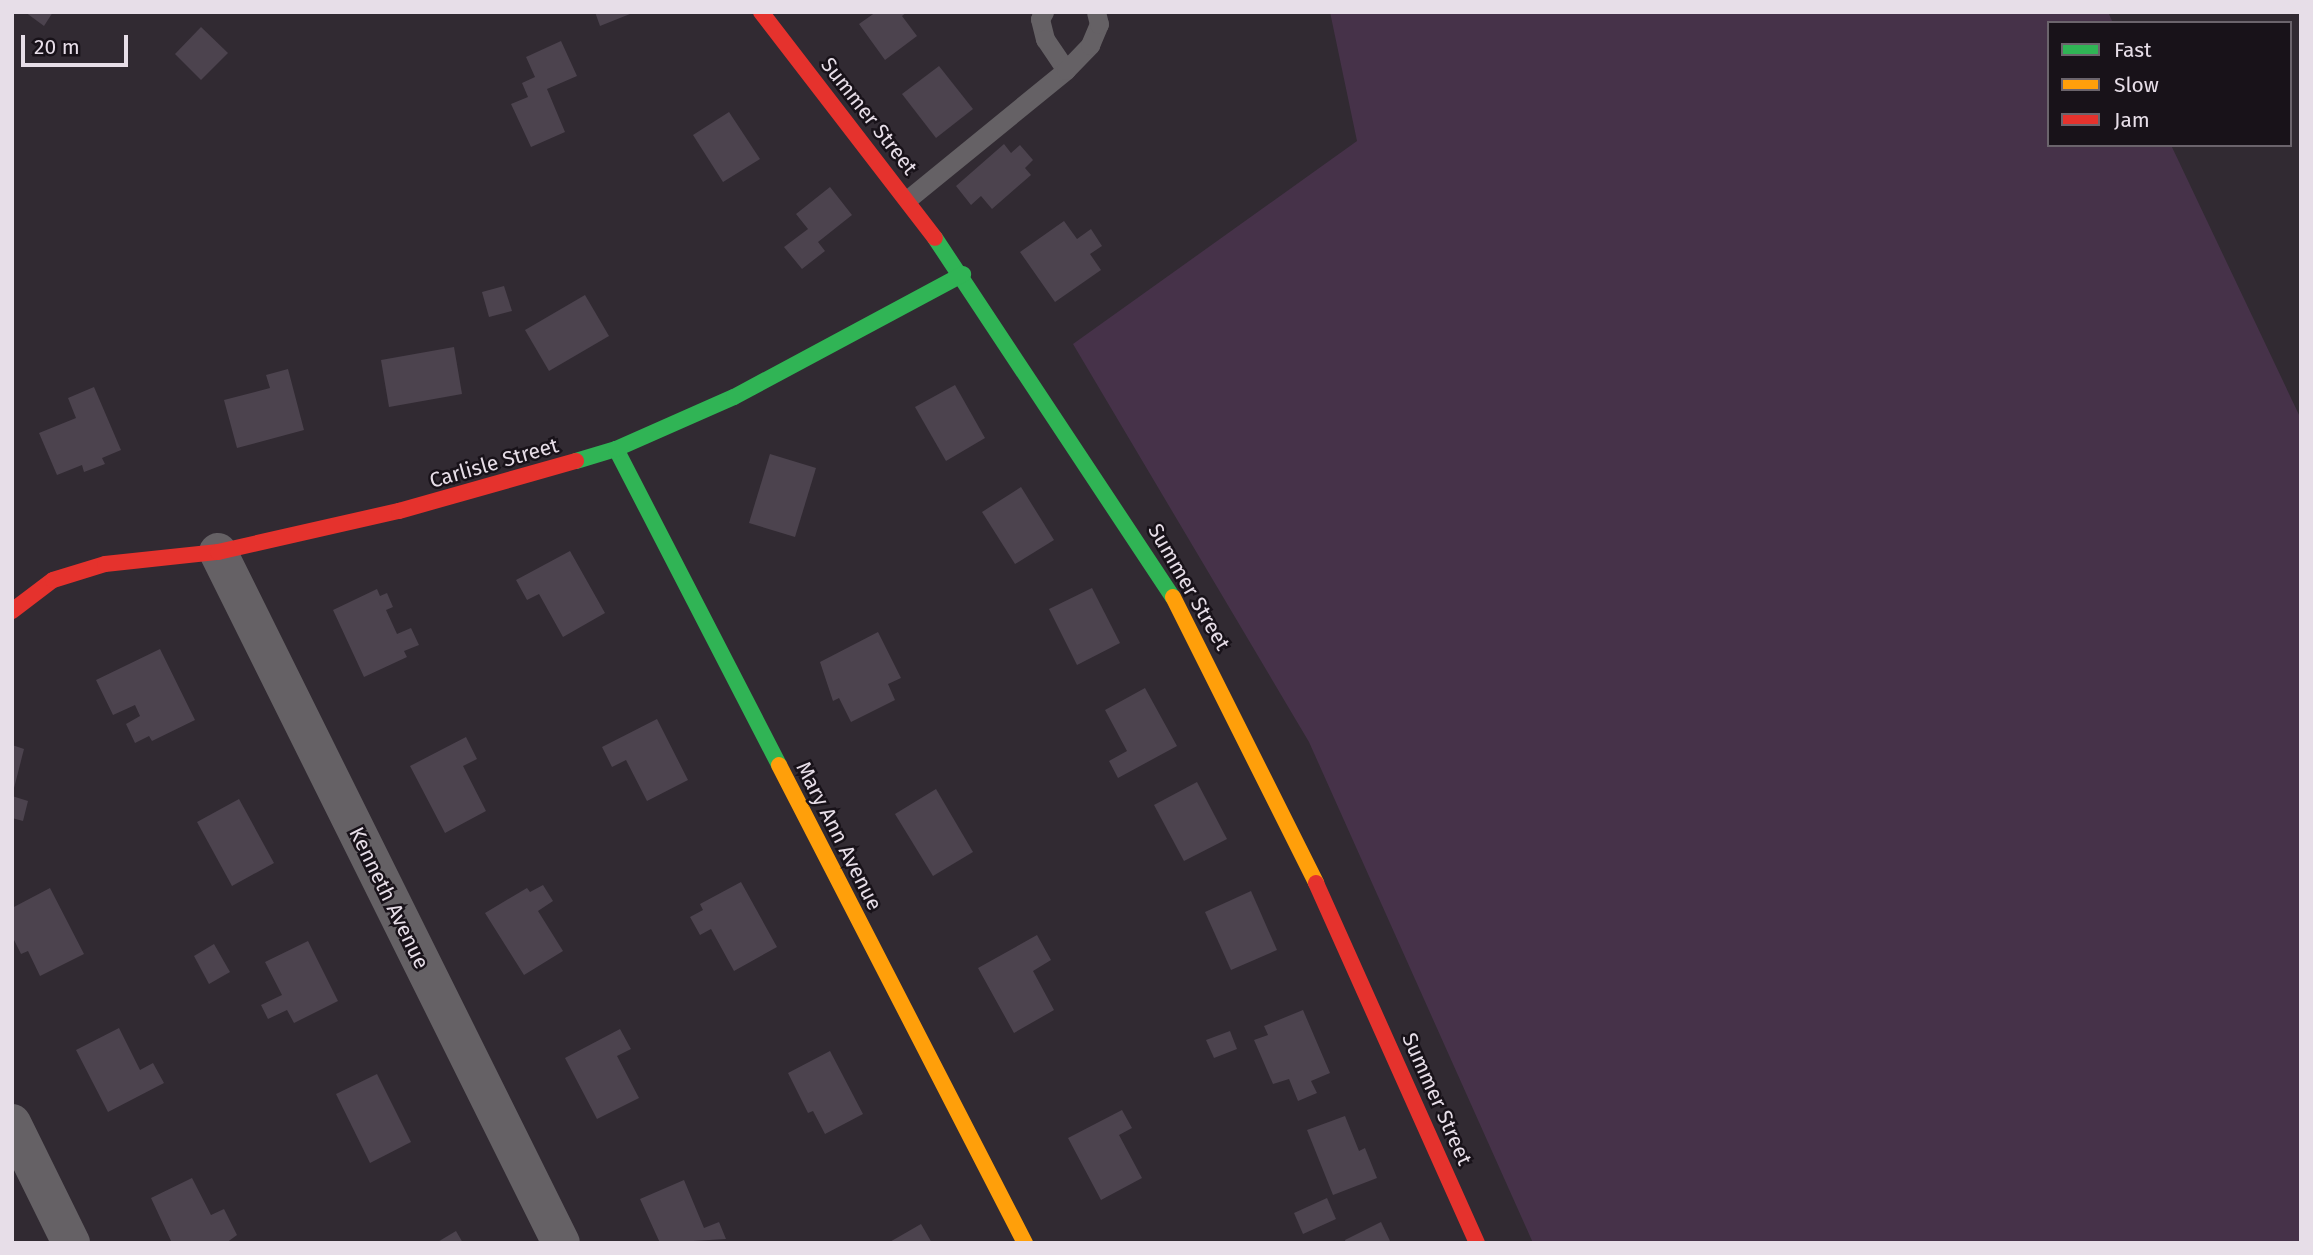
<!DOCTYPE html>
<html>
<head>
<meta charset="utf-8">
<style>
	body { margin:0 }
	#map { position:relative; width:2313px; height:1255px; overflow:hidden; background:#312a32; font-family:"Fira Sans",sans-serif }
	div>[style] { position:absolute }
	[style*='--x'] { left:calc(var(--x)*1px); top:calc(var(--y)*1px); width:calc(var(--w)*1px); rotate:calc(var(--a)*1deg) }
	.green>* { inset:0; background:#463249 }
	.building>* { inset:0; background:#4c434e }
	.lane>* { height:19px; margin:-9.5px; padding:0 9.5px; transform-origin:9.5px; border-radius:9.5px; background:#656165 }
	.street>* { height:38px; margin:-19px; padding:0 19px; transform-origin:19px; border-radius:19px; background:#656165 }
	.fast>* { height:16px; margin:-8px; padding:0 8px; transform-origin:8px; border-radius:8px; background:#30b455 }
	.slow>* { height:16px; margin:-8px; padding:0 8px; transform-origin:8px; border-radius:8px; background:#ff9f0a }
	.jam>* { height:16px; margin:-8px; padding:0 8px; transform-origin:8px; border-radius:8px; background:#e5322d }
	span { translate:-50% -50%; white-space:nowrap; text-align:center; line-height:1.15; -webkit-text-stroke:5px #181219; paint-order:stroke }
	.street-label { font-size:21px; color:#e7dee8 }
	.frame { position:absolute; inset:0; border:14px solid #e7dee8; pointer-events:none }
	.legend { position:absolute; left:2047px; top:21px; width:245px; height:126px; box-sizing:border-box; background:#181219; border:2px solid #6b646c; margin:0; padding:9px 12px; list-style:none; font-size:21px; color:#e7dee8 }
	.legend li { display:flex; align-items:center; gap:14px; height:35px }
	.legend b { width:35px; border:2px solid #6b646c }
	.scale { position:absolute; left:21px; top:35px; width:107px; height:32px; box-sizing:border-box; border:4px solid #e7dee8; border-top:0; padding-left:9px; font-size:21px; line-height:24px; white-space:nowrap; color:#e7dee8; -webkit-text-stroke:5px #181219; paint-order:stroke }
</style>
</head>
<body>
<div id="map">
	<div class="green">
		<i style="clip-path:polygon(1330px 12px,2108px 12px,2113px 23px,2049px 23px,2049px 145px,2171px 145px,2301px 419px,2301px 1243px,1533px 1243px,1309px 742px,1073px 344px,1357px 141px)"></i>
	</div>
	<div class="building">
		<i style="clip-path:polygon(25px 12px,53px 12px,44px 26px)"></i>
		<i style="clip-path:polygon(595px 12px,635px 12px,600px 26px)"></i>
		<i style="clip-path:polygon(876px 12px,907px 12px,902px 16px,917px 36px,885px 60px,859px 24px)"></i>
		<i style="clip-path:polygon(201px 27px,228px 53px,201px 80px,175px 54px)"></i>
		<i style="clip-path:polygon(561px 41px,577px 76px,547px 89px,565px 132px,531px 147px,511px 104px,528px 97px,522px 83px,535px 77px,526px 57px)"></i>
		<i style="clip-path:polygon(939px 66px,973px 109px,936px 138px,902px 94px)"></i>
		<i style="clip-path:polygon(729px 112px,760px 159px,723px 182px,693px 135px)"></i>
		<i style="clip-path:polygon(1004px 144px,1011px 153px,1020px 145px,1033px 160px,1025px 168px,1031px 175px,992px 209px,981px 196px,971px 205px,956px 186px)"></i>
		<i style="clip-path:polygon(830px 187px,852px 215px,818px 242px,825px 251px,802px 269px,784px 247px,808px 229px,796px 214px)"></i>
		<i style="clip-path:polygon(1064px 221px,1077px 239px,1091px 229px,1102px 246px,1090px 254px,1101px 270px,1055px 302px,1020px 252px)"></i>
		<i style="clip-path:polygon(504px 286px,512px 311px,489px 317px,482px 292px)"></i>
		<i style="clip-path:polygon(585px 295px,609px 336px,549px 371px,525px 330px)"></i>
		<i style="clip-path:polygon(454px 347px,462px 394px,389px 407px,381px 360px)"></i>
		<i style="clip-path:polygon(288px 369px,304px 430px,237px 448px,224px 400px,270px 388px,266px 375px)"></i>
		<i style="clip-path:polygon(955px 385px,985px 438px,946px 461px,915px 407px)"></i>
		<i style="clip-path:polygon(94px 387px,121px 450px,102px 458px,105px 464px,84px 472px,82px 465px,57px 475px,39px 433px,76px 418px,68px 398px)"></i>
		<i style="clip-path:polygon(770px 454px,816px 468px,795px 537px,749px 523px)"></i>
		<i style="clip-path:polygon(1021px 487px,1054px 540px,1015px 564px,982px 512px)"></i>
		<i style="clip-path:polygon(570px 551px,605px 613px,563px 637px,539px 594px,527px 600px,516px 580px)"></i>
		<i style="clip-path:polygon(1092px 588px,1120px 643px,1077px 665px,1049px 609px)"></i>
		<i style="clip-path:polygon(377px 589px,380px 596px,387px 593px,393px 607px,386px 610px,397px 634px,411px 628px,419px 645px,404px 651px,407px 657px,364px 677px,333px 610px)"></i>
		<i style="clip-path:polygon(878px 632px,901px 678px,888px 684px,895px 700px,851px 722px,839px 698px,833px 701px,820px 662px)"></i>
		<i style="clip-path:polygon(160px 649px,195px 720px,152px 741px,149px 736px,135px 743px,126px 724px,140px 716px,135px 705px,113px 715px,96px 680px)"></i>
		<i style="clip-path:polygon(1145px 688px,1177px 746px,1118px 778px,1109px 761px,1127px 751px,1105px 710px)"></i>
		<i style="clip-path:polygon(657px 719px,688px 780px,647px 801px,626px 760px,612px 767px,602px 747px)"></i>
		<i style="clip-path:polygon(466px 737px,477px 759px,463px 766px,486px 811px,445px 833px,410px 766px)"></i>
		<i style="clip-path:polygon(12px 745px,24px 749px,13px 792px,12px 792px)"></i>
		<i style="clip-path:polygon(1197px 782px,1227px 839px,1184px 861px,1154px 805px)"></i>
		<i style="clip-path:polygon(936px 789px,973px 852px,933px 876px,895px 814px)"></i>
		<i style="clip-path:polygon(12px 796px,28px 801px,23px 821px,12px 818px)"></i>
		<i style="clip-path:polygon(239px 799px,274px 863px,232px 886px,197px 822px)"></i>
		<i style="clip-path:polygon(741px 882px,777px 947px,734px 971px,711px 929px,700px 935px,690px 917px,703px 910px,700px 904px)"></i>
		<i style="clip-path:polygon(543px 885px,553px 901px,538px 911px,563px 951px,524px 975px,485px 913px,527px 888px,530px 892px)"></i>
		<i style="clip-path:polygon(50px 888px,84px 954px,40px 976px,28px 951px,21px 954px,12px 936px,12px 908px)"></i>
		<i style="clip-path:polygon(1251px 891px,1277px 950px,1231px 970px,1205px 912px)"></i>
		<i style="clip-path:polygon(1037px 935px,1051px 960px,1033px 971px,1054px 1010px,1014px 1033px,978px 968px)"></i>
		<i style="clip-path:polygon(308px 941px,338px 1001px,294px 1023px,287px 1010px,268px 1019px,261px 1005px,282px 995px,265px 962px)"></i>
		<i style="clip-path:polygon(214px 944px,230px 972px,209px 984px,194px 956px)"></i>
		<i style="clip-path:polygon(1303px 1010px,1330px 1073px,1311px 1081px,1317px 1093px,1298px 1101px,1289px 1079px,1273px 1084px,1254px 1040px,1268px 1035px,1264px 1026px)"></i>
		<i style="clip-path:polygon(119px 1028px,140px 1070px,153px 1063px,164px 1083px,108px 1112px,76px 1050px)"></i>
		<i style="clip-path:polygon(620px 1029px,631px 1049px,617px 1056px,639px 1098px,597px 1119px,565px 1058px)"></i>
		<i style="clip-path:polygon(1230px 1031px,1237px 1049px,1214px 1058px,1206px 1040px)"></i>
		<i style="clip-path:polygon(830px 1051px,863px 1114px,825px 1134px,813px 1111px,808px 1113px,788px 1073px)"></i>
		<i style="clip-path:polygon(377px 1074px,411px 1142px,370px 1163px,336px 1094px)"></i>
		<i style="clip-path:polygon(1122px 1110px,1132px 1128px,1119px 1135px,1142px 1178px,1101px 1200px,1068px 1138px)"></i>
		<i style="clip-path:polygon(1345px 1116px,1359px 1151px,1365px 1148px,1377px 1178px,1333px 1195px,1307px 1130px)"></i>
		<i style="clip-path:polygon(192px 1178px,211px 1215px,224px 1209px,237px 1235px,226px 1243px,172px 1243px,151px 1198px)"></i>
		<i style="clip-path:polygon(684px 1180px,704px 1228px,719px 1222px,726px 1239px,660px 1243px,640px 1199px)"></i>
		<i style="clip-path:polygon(1327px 1198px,1336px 1219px,1303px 1234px,1294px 1213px)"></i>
		<i style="clip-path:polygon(1381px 1222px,1391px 1243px,1346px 1243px,1345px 1240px)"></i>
		<i style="clip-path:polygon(921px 1224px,932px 1243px,888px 1243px)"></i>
		<i style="clip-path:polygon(456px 1231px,463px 1243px,436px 1243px)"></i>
	</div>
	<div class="lane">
		<i style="--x:1044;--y:12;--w:8;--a:120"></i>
		<i style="--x:1040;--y:19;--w:21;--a:76"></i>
		<i style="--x:1045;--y:39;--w:37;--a:56"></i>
		<i style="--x:908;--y:199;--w:204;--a:-39.2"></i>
		<i style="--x:1066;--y:70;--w:35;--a:-46"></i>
		<i style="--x:1090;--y:45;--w:23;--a:-67"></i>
		<i style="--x:1099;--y:24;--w:12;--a:-104"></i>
	</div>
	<div class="street">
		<i style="--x:218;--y:552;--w:771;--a:63.6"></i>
		<i style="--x:12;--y:1123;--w:134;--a:63.8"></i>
	</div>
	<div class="fast">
		<i style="--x:935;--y:238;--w:431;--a:56.5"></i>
		<i style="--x:616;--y:449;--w:356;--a:62.7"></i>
		<i style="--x:576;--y:461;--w:42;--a:-16.7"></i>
		<i style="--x:616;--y:449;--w:129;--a:-23.8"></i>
		<i style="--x:734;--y:397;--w:260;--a:-28.2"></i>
	</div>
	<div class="slow">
		<i style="--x:1173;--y:597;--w:320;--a:63.4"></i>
		<i style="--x:779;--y:765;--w:538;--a:62.77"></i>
	</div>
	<div class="jam">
		<i style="--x:761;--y:12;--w:285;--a:52.4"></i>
		<i style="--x:12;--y:611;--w:51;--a:-37.1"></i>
		<i style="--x:53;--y:580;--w:54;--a:-17.1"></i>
		<i style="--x:105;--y:564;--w:114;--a:-6.1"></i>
		<i style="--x:218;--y:552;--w:186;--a:-12.8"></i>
		<i style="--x:399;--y:511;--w:184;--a:-15.8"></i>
		<i style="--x:1316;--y:883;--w:394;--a:65.9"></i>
	</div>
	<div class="street-label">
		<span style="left:869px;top:116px;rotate:52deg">Summer Street</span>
		<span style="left:494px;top:463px;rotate:-16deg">Carlisle Street</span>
		<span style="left:1189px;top:587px;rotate:60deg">Summer Street</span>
		<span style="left:839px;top:836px;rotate:63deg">Mary Ann Avenue</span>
		<span style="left:389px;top:898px;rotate:64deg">Kenneth Avenue</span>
		<span style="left:1437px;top:1099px;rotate:66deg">Summer Street</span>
	</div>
	<div class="frame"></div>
	<ul class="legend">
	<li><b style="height:9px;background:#30b455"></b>Fast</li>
	<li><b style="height:9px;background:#ff9f0a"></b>Slow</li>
	<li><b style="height:9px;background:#e5322d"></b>Jam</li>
	</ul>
	<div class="scale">20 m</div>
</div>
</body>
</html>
